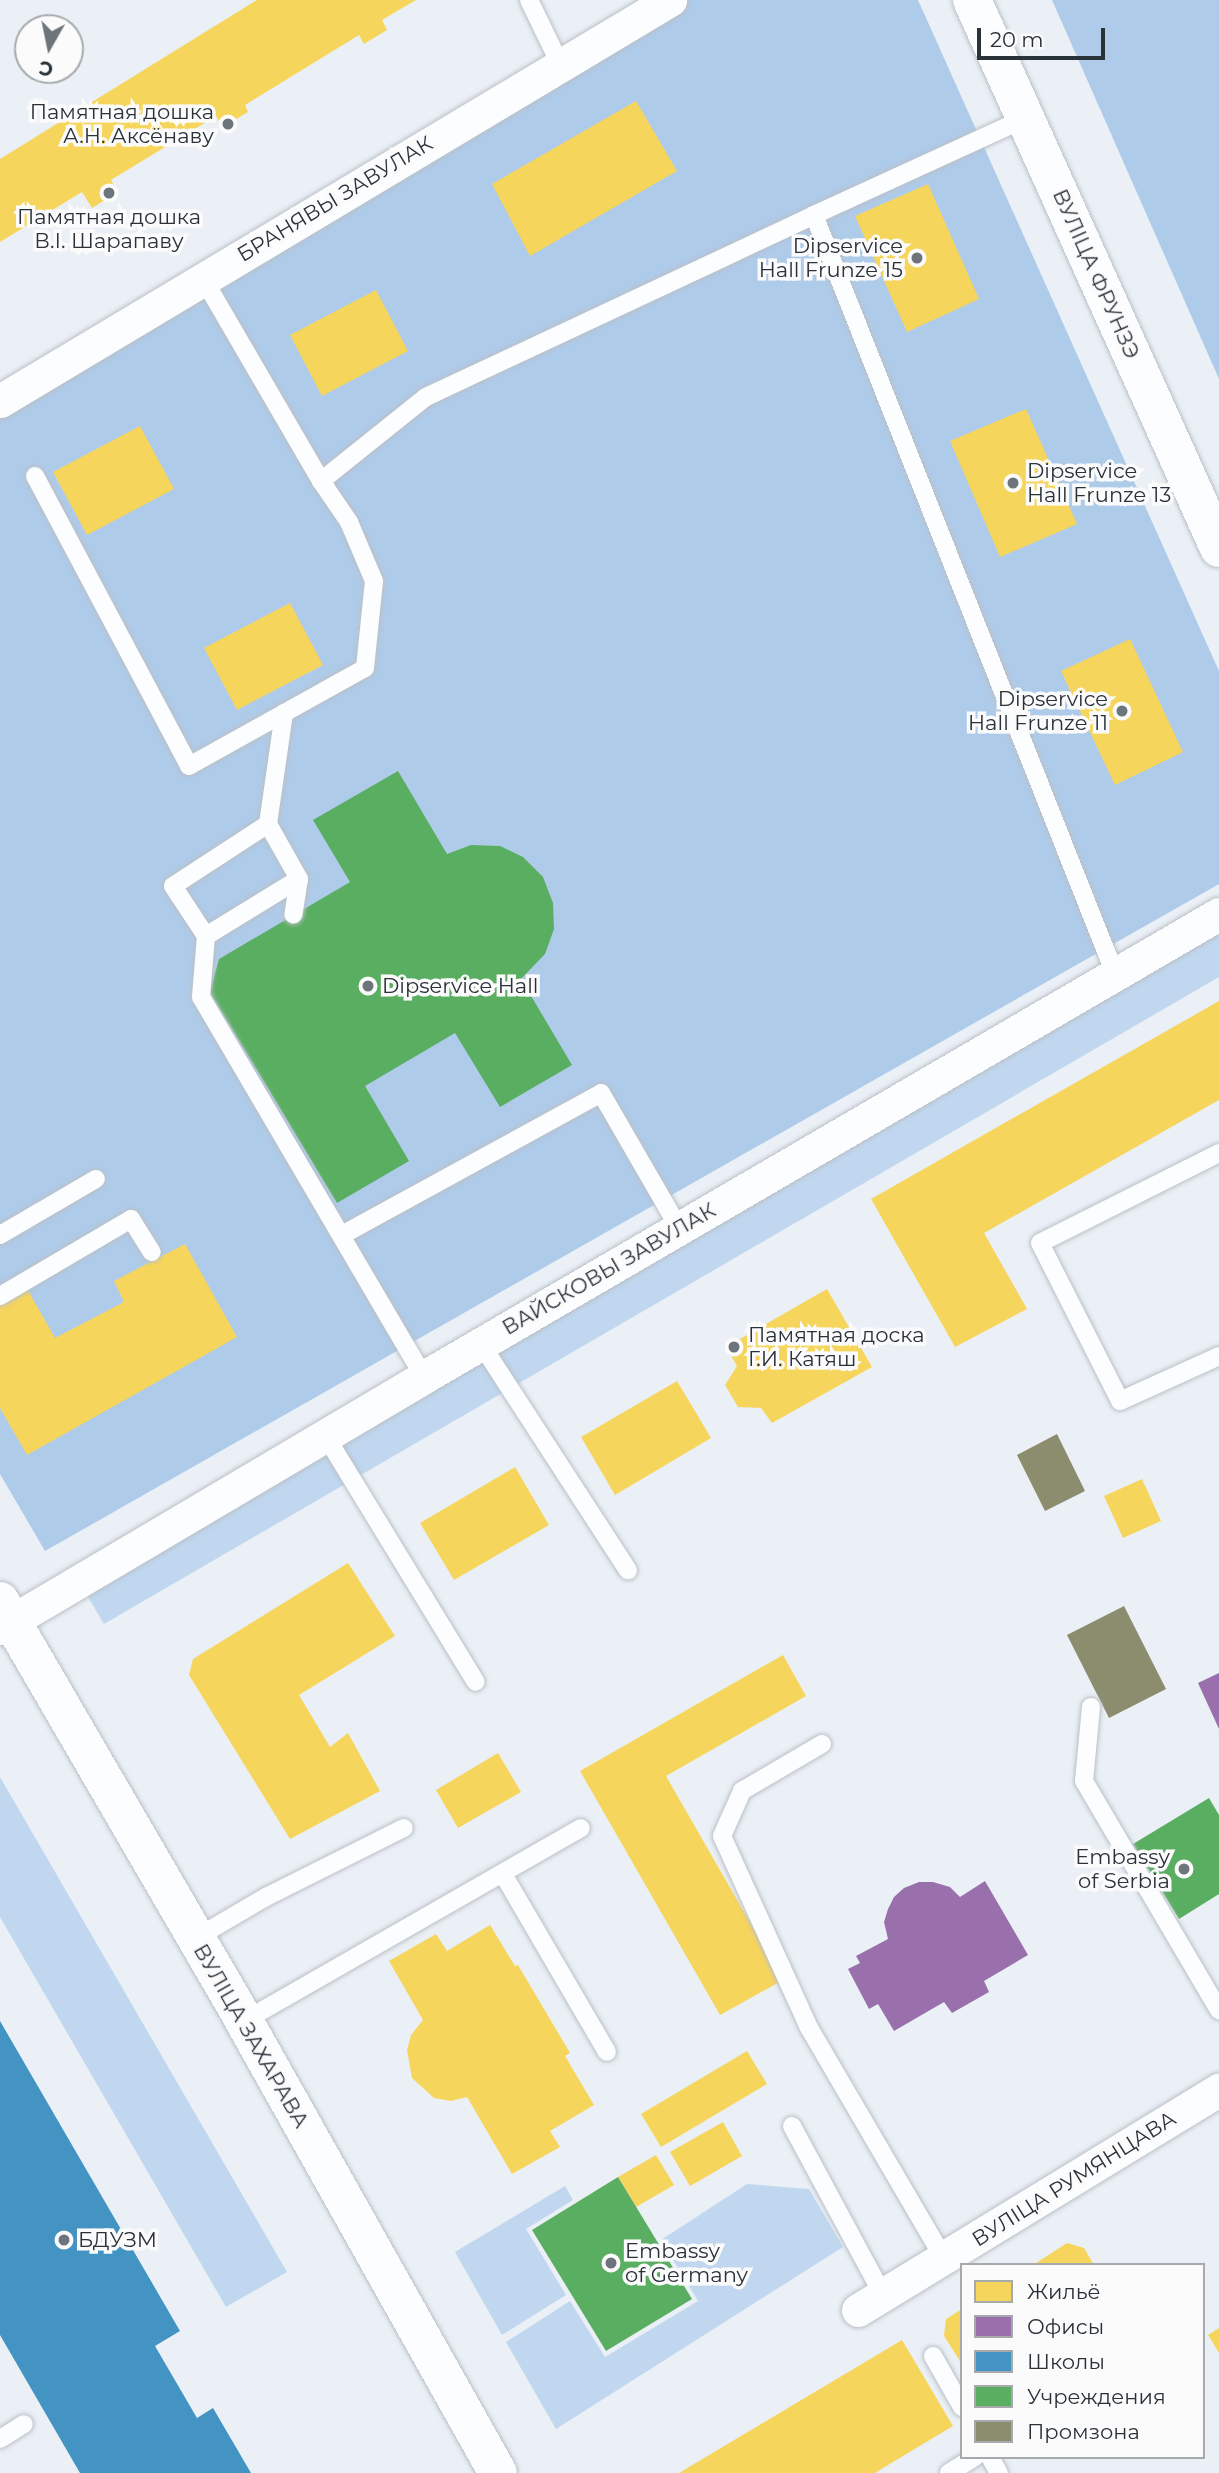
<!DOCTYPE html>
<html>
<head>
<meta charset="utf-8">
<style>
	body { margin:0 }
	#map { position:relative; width:1219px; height:2473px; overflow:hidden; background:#eaf0f6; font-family:Montserrat,sans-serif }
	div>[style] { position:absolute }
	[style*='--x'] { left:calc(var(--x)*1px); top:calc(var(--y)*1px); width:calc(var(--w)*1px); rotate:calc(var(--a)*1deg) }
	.green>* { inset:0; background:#c0d7ef }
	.forest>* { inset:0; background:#afcbea }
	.homes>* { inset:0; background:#f6d55c }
	.offices>* { inset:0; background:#9970ab }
	.schools>* { inset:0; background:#4393c3 }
	.public>* { inset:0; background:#5aae61 }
	.industry>* { inset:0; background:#8c8c6e }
	.roads { filter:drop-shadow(0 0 2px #bac0c6) drop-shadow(0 0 2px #bac0c6) }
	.lane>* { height:18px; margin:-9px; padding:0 9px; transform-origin:9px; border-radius:9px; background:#fcfdfe }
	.street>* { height:33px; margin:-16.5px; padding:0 16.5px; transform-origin:16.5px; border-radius:16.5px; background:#fcfdfe }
	.secondary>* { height:38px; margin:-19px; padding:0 19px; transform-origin:19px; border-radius:19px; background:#fcfdfe }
	.dots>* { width:19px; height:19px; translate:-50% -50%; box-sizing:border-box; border:4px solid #fbfbfb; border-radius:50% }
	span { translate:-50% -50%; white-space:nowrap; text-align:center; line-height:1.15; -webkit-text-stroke:7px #fbfbfb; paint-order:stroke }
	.poi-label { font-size:21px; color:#293139 }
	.right { translate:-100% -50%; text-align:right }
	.left { translate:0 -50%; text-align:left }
	.street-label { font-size:21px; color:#293139 }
	.legend { position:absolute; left:960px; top:2263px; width:245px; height:196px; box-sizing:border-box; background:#fbfbfb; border:2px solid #a7aaad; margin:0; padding:9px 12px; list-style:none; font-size:21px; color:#293139 }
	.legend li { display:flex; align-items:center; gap:14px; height:35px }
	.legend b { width:35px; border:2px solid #a7aaad }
	.north { position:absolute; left:14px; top:14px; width:70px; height:70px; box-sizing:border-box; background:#fbfbfb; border:2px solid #a7aaad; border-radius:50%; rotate:189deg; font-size:19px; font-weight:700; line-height:28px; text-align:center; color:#293139 }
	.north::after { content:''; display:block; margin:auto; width:24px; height:32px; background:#6d747b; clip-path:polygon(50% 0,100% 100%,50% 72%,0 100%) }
	.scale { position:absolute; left:977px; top:28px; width:128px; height:32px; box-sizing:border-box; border:4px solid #293139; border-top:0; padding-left:9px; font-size:21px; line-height:24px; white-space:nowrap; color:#293139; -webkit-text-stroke:5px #fbfbfb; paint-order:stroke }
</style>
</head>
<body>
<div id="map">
	<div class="green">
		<i style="clip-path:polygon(1219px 924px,1219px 977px,104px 1624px,81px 1585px)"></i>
		<i style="clip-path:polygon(0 1777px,287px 2272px,226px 2307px,0 1917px)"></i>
		<i style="clip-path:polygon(747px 2184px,809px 2189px,843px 2247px,556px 2429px,506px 2342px,570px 2301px,605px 2357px,698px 2301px,661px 2240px)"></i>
		<i style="clip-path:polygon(565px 2186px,573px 2200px,526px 2229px,566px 2295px,502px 2335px,455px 2252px)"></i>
	</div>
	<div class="forest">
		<i style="clip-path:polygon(682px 0,918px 0,1219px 671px,1219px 884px,45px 1551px,0 1474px,0 418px)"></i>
		<i style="clip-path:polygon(1052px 0,1219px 0,1219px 379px)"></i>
	</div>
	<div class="homes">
		<i style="clip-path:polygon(257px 0,416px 0,382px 20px,387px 30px,364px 44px,359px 35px,245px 105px,248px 112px,223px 127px,216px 116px,111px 180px,118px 192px,92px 208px,82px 192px,0 242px,0 159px)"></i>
		<i style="clip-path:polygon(636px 101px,677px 171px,530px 256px,492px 184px)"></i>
		<i style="clip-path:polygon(928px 184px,979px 299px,907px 332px,855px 216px)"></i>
		<i style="clip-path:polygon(376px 290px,408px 351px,322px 396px,290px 335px)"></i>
		<i style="clip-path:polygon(1026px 409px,1077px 524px,1000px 557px,950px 441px)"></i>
		<i style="clip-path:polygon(140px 426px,174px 489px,87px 535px,53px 472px)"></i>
		<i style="clip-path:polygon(290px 603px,323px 665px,237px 710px,204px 648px)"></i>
		<i style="clip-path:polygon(1130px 639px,1183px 752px,1115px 785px,1061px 671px)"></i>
		<i style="clip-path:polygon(1219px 1001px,1219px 1100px,984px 1233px,1027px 1309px,955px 1347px,871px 1199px)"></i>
		<i style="clip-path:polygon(185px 1244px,237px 1337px,27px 1455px,0 1408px,0 1303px,26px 1287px,55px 1338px,124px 1302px,114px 1281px)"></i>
		<i style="clip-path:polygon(827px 1289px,872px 1367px,772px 1423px,761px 1408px,738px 1407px,725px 1385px,737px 1366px,726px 1347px)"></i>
		<i style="clip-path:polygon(677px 1381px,711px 1438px,615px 1495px,581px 1437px)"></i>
		<i style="clip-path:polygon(515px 1467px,549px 1525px,454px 1580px,420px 1523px)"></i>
		<i style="clip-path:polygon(1142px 1479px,1161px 1521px,1123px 1538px,1104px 1496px)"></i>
		<i style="clip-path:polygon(348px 1563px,395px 1636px,299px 1695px,330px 1747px,348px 1733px,380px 1791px,290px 1839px,189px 1675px,193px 1659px)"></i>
		<i style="clip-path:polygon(783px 1655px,806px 1696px,666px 1776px,783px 1980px,720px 2015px,580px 1771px)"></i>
		<i style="clip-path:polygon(498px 1753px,521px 1792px,458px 1828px,436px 1790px)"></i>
		<i style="clip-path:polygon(490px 1925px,515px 1966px,518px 1965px,570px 2053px,565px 2056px,594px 2105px,550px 2131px,560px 2147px,512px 2174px,467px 2097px,451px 2101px,434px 2098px,412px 2078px,407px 2050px,411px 2035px,423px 2020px,389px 1961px,436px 1934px,447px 1951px)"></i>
		<i style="clip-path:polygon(747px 2051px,767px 2084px,661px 2147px,641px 2114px)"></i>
		<i style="clip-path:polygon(723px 2122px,742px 2156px,690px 2186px,670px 2152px)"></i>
		<i style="clip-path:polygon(656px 2155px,674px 2185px,636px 2207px,618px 2177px)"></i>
		<i style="clip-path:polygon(1067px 2243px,1084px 2248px,1094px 2265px,1033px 2265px)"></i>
		<i style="clip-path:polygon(962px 2309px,962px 2364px,944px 2336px,946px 2319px)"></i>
		<i style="clip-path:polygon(1219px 2328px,1219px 2353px,1208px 2335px)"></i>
		<i style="clip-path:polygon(902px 2340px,953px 2426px,883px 2468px,875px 2473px,679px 2473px)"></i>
	</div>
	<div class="offices">
		<i style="clip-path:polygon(1219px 1673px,1219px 1729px,1198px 1683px)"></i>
		<i style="clip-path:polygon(985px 1881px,1028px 1955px,984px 1981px,989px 1992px,952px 2013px,944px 2002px,894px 2031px,878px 2004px,869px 2009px,848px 1969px,860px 1963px,856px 1956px,888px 1939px,884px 1922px,888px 1909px,894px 1897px,904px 1888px,919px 1882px,933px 1882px,950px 1887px,960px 1897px)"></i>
	</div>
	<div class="schools">
		<i style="clip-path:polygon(0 2021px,180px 2331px,155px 2346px,197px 2418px,213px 2408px,251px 2473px,80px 2473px,0 2335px)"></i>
	</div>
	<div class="public">
		<i style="clip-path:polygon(398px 771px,447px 854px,471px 845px,500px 846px,523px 857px,543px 877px,553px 903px,554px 929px,545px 954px,521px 979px,572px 1065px,500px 1107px,455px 1033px,365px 1086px,409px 1161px,337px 1203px,210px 992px,219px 959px,350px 882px,313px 820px)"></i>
		<i style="clip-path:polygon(1209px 1798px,1219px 1815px,1219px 1894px,1179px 1919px,1133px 1844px)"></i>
		<i style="clip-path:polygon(618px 2177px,692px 2299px,606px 2351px,532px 2230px)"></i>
	</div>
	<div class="industry">
		<i style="clip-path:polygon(1057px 1434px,1085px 1491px,1045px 1511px,1017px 1455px)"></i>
		<i style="clip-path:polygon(1124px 1606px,1166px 1689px,1109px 1718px,1067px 1635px)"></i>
	</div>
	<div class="roads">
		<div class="lane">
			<i style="--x:529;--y:0;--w:71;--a:64.2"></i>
			<i style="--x:814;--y:215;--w:233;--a:-24.6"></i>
			<i style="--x:35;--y:476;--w:328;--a:62"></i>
			<i style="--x:189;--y:766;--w:201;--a:-29.1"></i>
			<i style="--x:365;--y:668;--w:87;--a:-84.1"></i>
			<i style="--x:374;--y:581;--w:64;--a:-113"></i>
			<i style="--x:349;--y:522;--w:50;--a:-124.3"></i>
			<i style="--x:321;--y:481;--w:235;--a:-120.2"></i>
			<i style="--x:321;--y:481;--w:134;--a:-38.7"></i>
			<i style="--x:426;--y:397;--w:429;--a:-25.1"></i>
			<i style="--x:814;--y:215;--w:817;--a:68.37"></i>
			<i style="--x:284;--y:713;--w:112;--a:98.2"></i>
			<i style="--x:268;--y:824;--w:63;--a:60.6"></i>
			<i style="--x:299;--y:879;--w:36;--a:99"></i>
			<i style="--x:268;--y:824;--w:113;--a:146.9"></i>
			<i style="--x:173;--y:886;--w:60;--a:56.6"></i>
			<i style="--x:206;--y:936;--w:109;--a:-31.5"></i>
			<i style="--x:206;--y:936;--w:61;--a:94.7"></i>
			<i style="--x:201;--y:997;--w:441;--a:59.6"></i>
			<i style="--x:1219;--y:1153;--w:200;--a:153.3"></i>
			<i style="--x:1040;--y:1243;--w:177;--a:63.1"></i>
			<i style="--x:1120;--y:1401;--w:109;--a:-24.4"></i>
			<i style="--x:0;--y:1235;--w:111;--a:-30.3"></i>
			<i style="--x:342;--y:1235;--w:295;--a:-28.7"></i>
			<i style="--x:601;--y:1093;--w:156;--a:60"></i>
			<i style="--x:0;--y:1296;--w:152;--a:-30.4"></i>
			<i style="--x:131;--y:1219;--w:39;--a:58"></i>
			<i style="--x:481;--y:1344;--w:270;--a:57"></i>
			<i style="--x:325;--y:1435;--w:289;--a:58.6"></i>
			<i style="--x:1091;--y:1707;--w:74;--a:95.4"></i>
			<i style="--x:1084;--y:1781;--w:266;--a:59.5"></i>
			<i style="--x:822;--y:1744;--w:93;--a:149.6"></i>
			<i style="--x:742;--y:1791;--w:49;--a:114"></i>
			<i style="--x:722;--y:1836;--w:209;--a:65.6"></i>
			<i style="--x:808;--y:2026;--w:270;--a:59.7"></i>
			<i style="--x:503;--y:1874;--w:206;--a:59.7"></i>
			<i style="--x:196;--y:1938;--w:81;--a:-30.4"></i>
			<i style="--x:266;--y:1897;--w:154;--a:-26.6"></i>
			<i style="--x:244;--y:2021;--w:388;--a:-29.8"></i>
			<i style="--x:792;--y:2126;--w:192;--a:61.7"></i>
			<i style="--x:933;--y:2356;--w:59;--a:60.4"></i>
			<i style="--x:0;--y:2439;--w:28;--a:-32"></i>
			<i style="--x:990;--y:2457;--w:18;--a:61"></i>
			<i style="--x:949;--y:2473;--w:31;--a:-32"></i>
		</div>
		<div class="street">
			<i style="--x:0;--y:401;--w:781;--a:-30.9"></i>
			<i style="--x:0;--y:1628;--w:493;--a:-30.6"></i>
			<i style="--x:424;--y:1377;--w:920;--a:-30.22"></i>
			<i style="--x:858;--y:2310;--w:423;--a:-31.4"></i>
		</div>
		<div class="secondary">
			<i style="--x:972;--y:0;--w:601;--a:65.74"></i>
			<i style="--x:0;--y:1601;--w:486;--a:59.8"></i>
			<i style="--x:244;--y:2021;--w:518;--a:60.67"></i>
		</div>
	</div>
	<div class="dots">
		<i style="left:228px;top:124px;background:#6d747b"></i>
		<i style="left:109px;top:193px;background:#6d747b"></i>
		<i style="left:917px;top:258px;background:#6d747b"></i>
		<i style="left:1013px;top:483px;background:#6d747b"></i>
		<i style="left:1122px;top:711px;background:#6d747b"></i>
		<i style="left:368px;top:986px;background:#6d747b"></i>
		<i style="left:734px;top:1347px;background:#6d747b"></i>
		<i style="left:1184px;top:1869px;background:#6d747b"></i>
		<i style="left:64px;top:2240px;background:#6d747b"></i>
		<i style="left:611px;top:2263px;background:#6d747b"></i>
	</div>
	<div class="poi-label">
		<span class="right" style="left:214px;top:124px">Памятная дошка<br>А.Н. Аксёнаву</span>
		<span style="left:109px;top:229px">Памятная дошка<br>В.І. Шарапаву</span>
		<span class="right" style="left:903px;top:258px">Dipservice<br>Hall Frunze 15</span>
		<span class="left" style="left:1027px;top:483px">Dipservice<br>Hall Frunze 13</span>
		<span class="right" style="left:1108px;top:711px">Dipservice<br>Hall Frunze 11</span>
		<span class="left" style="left:382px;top:986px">Dipservice Hall</span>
		<span class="left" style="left:748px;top:1347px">Памятная доска<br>Г.И. Катяш</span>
		<span class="right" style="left:1170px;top:1869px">Embassy<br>of Serbia</span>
		<span class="left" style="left:78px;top:2240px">БДУЗМ</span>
		<span class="left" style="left:625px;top:2263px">Embassy<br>of Germany</span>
	</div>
	<div class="street-label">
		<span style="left:335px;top:199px;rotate:-31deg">БРАНЯВЫ ЗАВУЛАК</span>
		<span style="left:1096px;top:274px;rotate:66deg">ВУЛІЦА ФРУНЗЭ</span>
		<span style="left:609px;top:1269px;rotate:-30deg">ВАЙСКОВЫ ЗАВУЛАК</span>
		<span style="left:251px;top:2036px;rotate:60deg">ВУЛІЦА ЗАХАРАВА</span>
		<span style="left:1074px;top:2179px;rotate:-32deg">ВУЛІЦА РУМЯНЦАВА</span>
	</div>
	<ul class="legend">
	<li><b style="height:19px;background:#f6d55c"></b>Жильё</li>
	<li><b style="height:19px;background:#9970ab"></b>Офисы</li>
	<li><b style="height:19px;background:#4393c3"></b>Школы</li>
	<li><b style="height:19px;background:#5aae61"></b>Учреждения</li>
	<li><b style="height:19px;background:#8c8c6e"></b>Промзона</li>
	</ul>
	<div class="north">С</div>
	<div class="scale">20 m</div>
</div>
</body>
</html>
